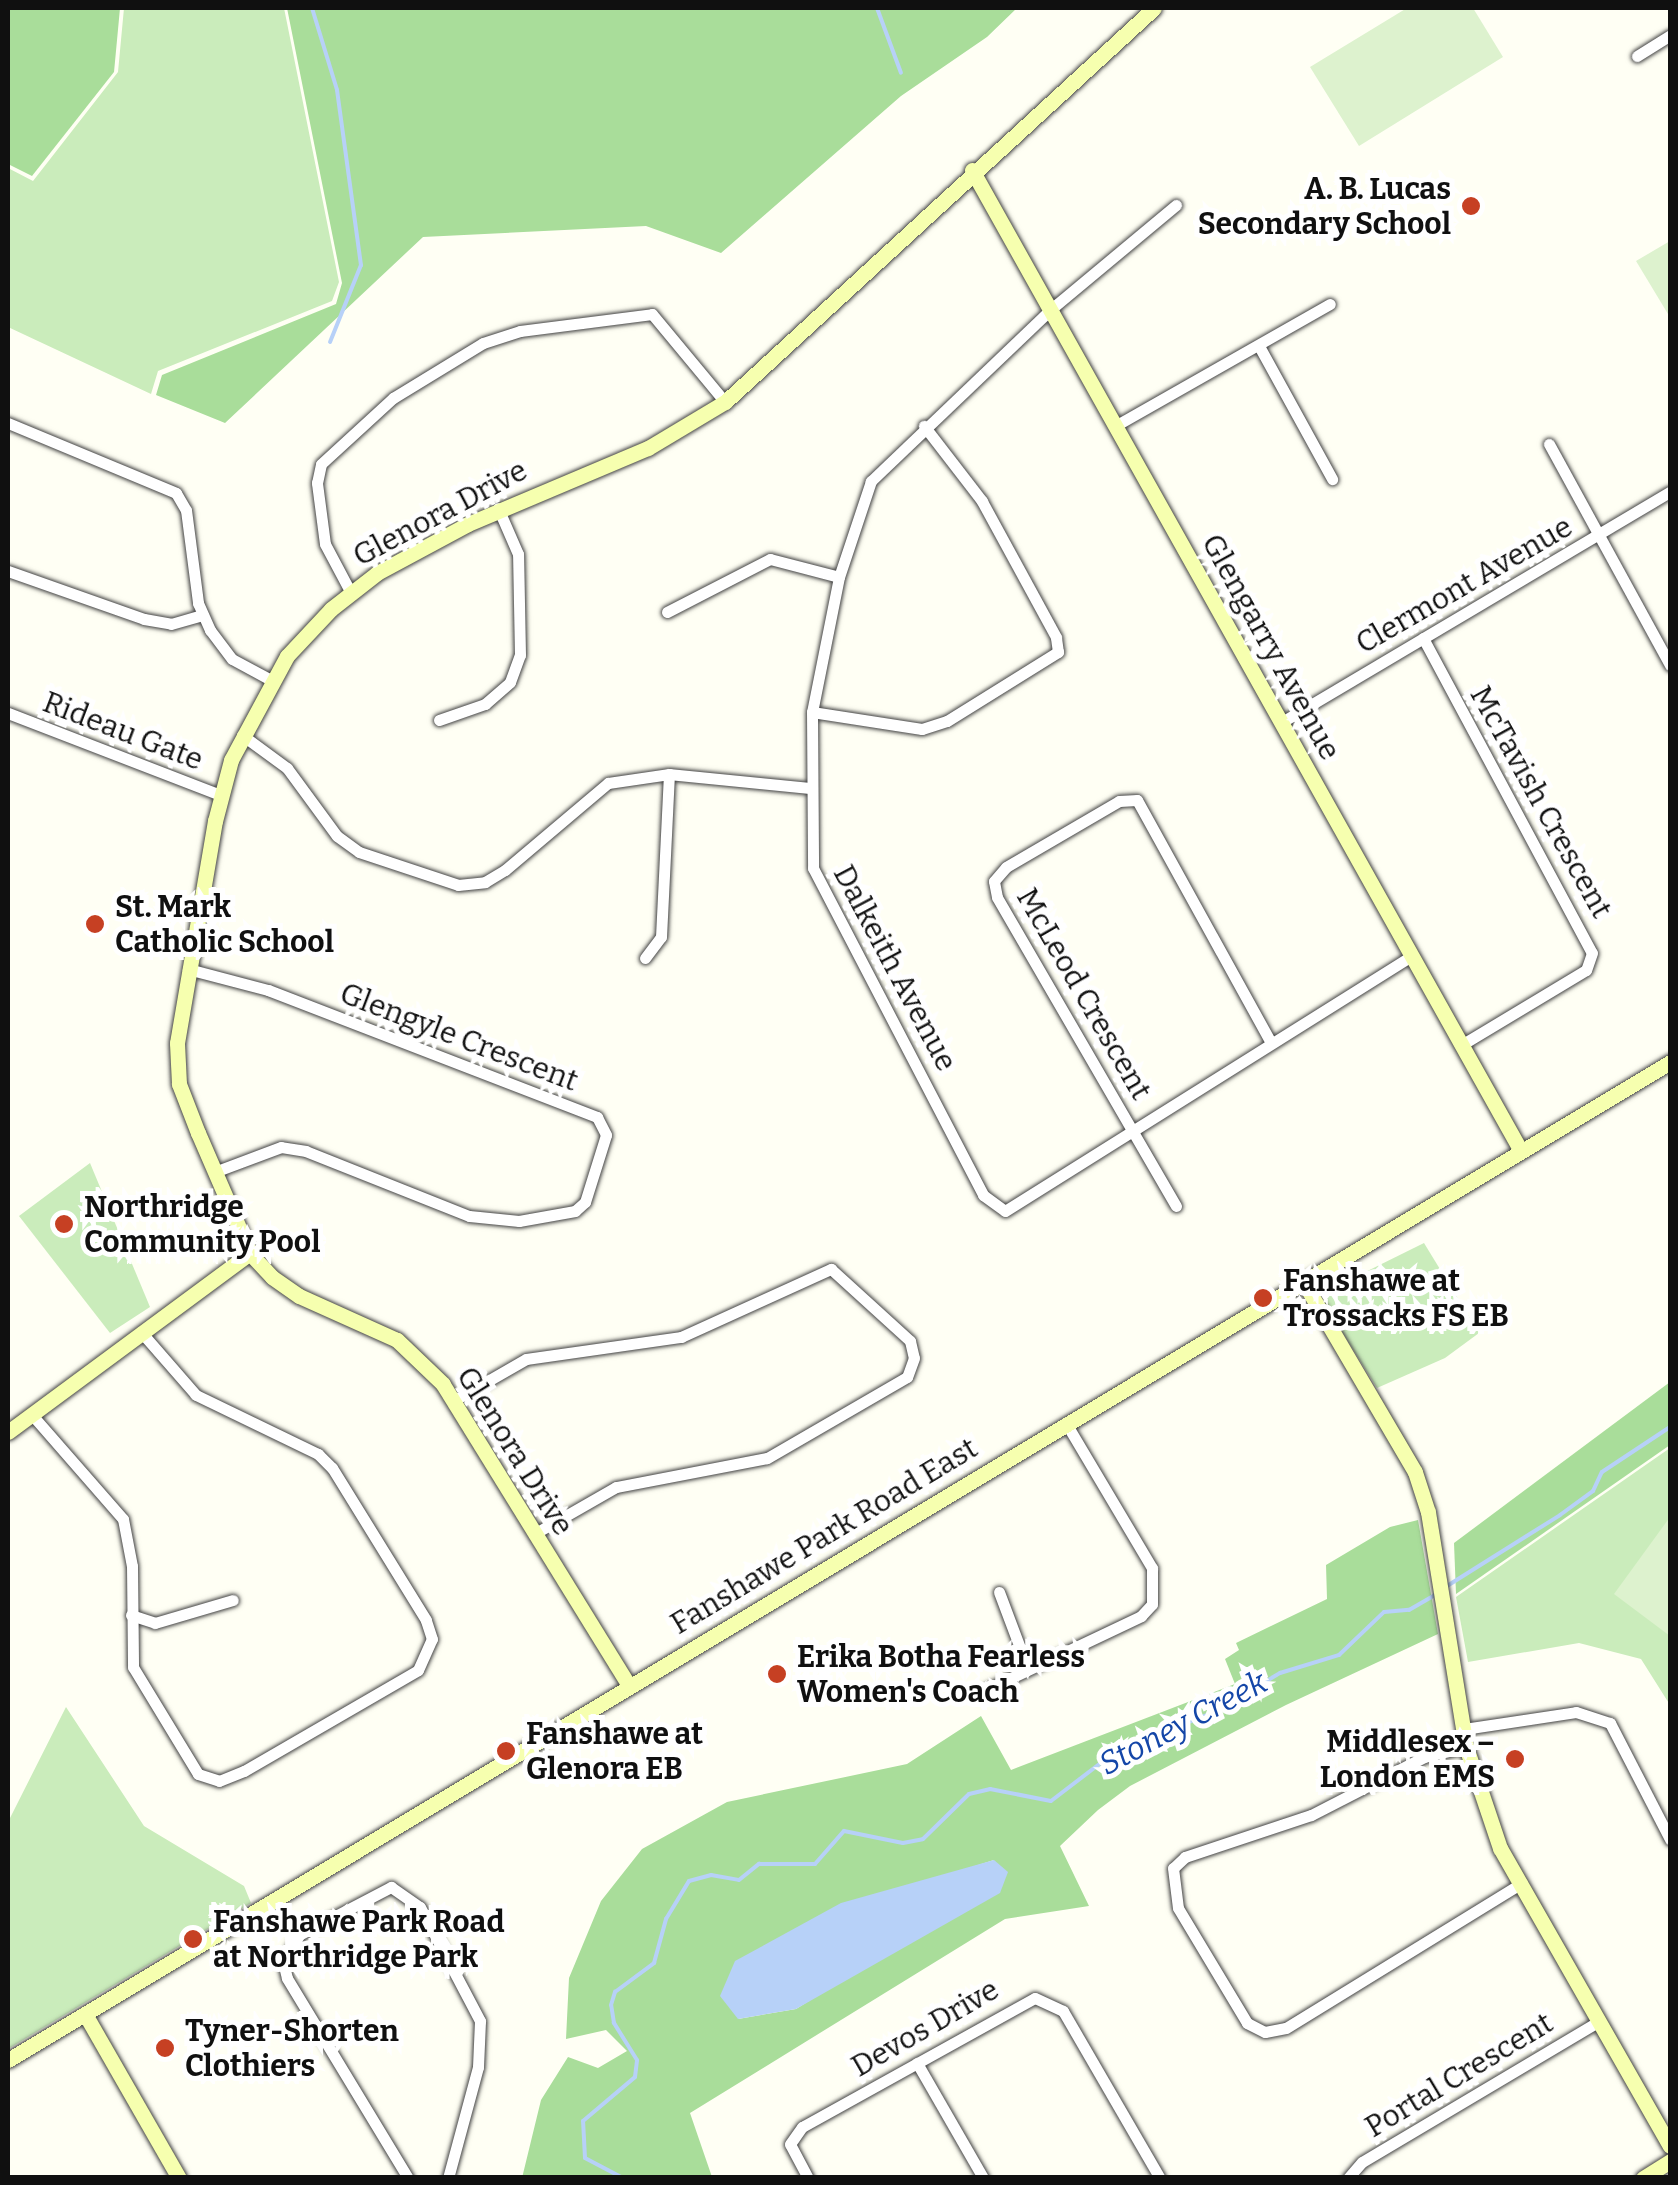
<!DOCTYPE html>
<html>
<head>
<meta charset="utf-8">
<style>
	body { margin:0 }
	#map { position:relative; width:1678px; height:2185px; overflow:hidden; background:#fffff4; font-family:Bitter,serif }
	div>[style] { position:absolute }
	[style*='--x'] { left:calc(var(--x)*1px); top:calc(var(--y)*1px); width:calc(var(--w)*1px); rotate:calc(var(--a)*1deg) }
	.green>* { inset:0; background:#caecbb }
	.forest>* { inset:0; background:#a9dd9a }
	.pitch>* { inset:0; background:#ddf2ce }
	.water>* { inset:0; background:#b7d1f8 }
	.stream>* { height:4px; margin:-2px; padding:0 2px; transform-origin:2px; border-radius:2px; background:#b7d1f8 }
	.roads { filter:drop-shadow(0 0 2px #434343) drop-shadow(0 0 2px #434343) }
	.street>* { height:11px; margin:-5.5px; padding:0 5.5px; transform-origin:5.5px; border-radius:5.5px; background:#fff }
	.secondary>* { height:15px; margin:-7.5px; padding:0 7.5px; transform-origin:7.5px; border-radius:7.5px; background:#f6ffaf }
	.dots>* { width:28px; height:28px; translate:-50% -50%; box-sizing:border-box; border:5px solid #fff; border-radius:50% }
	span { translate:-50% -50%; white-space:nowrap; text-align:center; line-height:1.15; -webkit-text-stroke:10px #fff; paint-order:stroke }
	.poi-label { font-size:30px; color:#101010; font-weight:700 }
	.right { translate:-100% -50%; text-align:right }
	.left { translate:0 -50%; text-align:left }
	.street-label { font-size:30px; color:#101010 }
	.water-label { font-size:32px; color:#1446a8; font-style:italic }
	.frame { position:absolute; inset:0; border:10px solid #101010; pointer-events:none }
</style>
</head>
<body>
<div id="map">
	<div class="green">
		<i style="clip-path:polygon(124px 8px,284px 8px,339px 282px,332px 301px,158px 371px,151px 394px,8px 327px,8px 168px,33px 181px,118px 72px)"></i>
		<i style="clip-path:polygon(90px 1163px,150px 1307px,110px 1333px,19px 1216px)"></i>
		<i style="clip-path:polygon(1424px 1243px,1479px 1333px,1445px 1358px,1377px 1388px,1323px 1301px,1325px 1292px)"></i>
		<i style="clip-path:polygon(1670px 1448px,1670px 1705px,1641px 1659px,1579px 1643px,1468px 1662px,1456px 1597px)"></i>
		<i style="clip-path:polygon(66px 1707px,144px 1826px,244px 1886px,251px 1903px,8px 2049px,8px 1822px)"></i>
	</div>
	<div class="forest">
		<i style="clip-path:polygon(8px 8px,120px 8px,114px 72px,32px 176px,8px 164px)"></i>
		<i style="clip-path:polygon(287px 8px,1017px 8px,987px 37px,901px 96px,721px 253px,646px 226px,423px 237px,225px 423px,156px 395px,162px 375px,336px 304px,342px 283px)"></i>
		<i style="clip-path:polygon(1670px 1382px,1670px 1445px,1456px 1594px,1454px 1543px)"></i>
		<i style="clip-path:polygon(evenodd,1418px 1520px,1438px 1634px,1286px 1705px,1130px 1786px,1098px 1810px,1060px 1846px,1089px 1906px,1005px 1919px,690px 2113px,712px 2177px,522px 2178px,541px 2100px,568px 2057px,598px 2068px,627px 2051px,606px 2030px,566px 2039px,569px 1978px,601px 1901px,642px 1849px,727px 1802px,907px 1764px,981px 1716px,1011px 1770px,1235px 1684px,1225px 1659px,1239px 1650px,1236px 1643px,1327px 1599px,1326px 1565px,1390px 1527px,1418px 1520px,994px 1860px,852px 1974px,796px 2009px,738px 2019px,953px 1873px,994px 1860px)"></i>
	</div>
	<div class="pitch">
		<i style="clip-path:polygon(1407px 8px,1473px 8px,1503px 57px,1359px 146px,1310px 67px)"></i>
		<i style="clip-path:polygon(1670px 241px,1670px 312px,1668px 314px,1636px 261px)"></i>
		<i style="clip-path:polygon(1670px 1517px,1670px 1636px,1614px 1594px)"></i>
	</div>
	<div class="water">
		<i style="clip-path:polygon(994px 1860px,1008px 1872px,1000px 1893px,796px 2009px,738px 2019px,720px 1996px,735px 1961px,841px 1903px)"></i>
	</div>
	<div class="stream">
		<i style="--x:312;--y:8;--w:86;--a:73"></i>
		<i style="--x:337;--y:90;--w:177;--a:82.2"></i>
		<i style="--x:361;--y:265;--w:83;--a:111.9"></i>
		<i style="--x:877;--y:8;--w:69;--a:69.7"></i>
		<i style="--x:1447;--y:1586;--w:133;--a:-32.1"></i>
		<i style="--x:1560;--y:1515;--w:41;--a:-36"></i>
		<i style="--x:1593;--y:1491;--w:21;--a:-65"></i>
		<i style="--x:1602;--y:1472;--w:82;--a:-33.5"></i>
		<i style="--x:623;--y:2178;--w:43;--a:-152.2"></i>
		<i style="--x:585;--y:2158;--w:37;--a:-93"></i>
		<i style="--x:583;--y:2121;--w:68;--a:-40.2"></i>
		<i style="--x:635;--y:2077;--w:17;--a:-83"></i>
		<i style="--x:637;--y:2060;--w:44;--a:-121.9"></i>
		<i style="--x:614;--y:2023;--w:18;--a:-99"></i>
		<i style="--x:611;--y:2005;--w:14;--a:-73"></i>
		<i style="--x:615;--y:1992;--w:49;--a:-36.6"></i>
		<i style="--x:654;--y:1963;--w:46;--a:-74.7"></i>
		<i style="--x:666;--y:1919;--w:44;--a:-58.8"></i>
		<i style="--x:689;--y:1881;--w:23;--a:-15"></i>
		<i style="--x:711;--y:1875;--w:28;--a:10"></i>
		<i style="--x:739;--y:1880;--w:26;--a:-39"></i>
		<i style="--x:759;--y:1864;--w:56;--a:0"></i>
		<i style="--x:815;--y:1864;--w:44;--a:-48.7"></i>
		<i style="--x:844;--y:1831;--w:60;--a:11.5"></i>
		<i style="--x:903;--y:1843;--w:20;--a:-11"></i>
		<i style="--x:923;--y:1839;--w:64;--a:-44.4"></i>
		<i style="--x:969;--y:1794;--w:22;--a:-13"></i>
		<i style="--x:990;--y:1789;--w:62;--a:11.1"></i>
		<i style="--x:1051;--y:1801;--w:86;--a:-37.4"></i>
		<i style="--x:1119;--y:1749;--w:103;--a:-21.1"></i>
		<i style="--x:1215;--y:1712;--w:76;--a:-31"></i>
		<i style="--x:1280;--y:1673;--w:62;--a:-17"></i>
		<i style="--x:1339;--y:1655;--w:62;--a:-43.7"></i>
		<i style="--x:1384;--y:1612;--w:25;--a:-5"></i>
		<i style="--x:1409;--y:1610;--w:30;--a:-30"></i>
	</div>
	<div class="roads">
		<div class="street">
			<i style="--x:1637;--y:56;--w:39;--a:-32"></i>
			<i style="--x:1176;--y:205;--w:164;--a:140.2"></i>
			<i style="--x:1050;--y:310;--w:248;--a:136.3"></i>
			<i style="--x:871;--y:481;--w:101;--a:108.4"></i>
			<i style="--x:839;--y:577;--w:138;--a:101.3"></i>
			<i style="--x:812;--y:712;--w:156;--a:89.6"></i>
			<i style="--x:813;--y:868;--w:369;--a:62.5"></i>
			<i style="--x:983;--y:1195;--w:27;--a:36"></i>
			<i style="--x:1005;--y:1211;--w:479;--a:-32.1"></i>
			<i style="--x:1259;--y:346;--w:152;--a:61.2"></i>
			<i style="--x:8;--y:423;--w:182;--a:22.6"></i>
			<i style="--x:176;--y:493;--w:20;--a:60"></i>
			<i style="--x:186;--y:510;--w:94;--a:82.6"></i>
			<i style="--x:198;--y:603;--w:30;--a:66"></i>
			<i style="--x:210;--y:630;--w:36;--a:53"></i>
			<i style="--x:232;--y:659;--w:44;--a:28.3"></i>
			<i style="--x:1115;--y:426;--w:247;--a:-29.6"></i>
			<i style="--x:1549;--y:444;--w:252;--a:61.3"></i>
			<i style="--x:8;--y:571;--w:144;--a:19.4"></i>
			<i style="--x:144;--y:619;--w:27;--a:10"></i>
			<i style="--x:171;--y:624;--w:33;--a:-16"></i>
			<i style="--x:351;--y:593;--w:55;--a:-118"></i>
			<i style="--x:325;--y:544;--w:62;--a:-97.5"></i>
			<i style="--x:317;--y:483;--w:19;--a:-78"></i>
			<i style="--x:321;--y:464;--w:98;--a:-42.5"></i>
			<i style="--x:393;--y:398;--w:105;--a:-31.4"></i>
			<i style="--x:483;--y:343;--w:39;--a:-18"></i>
			<i style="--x:520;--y:331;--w:133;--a:-7.3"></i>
			<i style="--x:652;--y:314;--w:114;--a:50.3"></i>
			<i style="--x:667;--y:612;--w:116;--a:-27.2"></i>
			<i style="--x:770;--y:559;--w:71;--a:14.6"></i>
			<i style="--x:1423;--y:638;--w:357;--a:61.8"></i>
			<i style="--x:1592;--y:953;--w:18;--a:109"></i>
			<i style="--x:1586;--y:970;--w:146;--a:149"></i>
			<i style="--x:812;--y:712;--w:111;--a:8.8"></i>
			<i style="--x:922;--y:729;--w:26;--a:-18"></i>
			<i style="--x:947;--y:721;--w:131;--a:-31.9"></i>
			<i style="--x:1058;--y:652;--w:15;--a:-98"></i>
			<i style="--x:1056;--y:637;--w:155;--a:-118.6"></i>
			<i style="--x:982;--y:501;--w:95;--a:-127.7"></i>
			<i style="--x:8;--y:713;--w:228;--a:21.1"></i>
			<i style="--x:439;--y:720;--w:49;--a:-19.2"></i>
			<i style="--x:485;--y:704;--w:33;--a:-41"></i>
			<i style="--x:510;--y:682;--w:29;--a:-70"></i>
			<i style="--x:520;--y:655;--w:101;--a:-91.1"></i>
			<i style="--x:518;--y:554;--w:50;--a:-113.5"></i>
			<i style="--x:1282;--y:722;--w:451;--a:-30.7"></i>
			<i style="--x:242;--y:735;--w:56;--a:36.3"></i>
			<i style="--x:287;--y:768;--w:84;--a:53.7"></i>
			<i style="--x:337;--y:836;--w:27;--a:36"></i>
			<i style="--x:359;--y:852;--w:104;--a:18.4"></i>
			<i style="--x:458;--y:885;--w:27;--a:-6"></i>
			<i style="--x:485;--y:882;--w:23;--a:-31"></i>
			<i style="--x:505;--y:870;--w:135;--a:-40.2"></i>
			<i style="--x:608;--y:783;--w:62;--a:-8.4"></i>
			<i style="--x:669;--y:774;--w:141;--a:5.7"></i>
			<i style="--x:645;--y:958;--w:26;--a:-53"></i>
			<i style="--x:661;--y:937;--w:163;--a:-87.2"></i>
			<i style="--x:188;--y:969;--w:83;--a:14.7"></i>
			<i style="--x:268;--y:990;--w:353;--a:21.1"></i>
			<i style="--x:597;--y:1117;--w:20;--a:63"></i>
			<i style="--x:606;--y:1135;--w:70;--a:107.4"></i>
			<i style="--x:585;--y:1202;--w:13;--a:138"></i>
			<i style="--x:575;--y:1211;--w:57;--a:169.9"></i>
			<i style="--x:519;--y:1221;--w:50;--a:-174.3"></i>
			<i style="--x:469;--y:1216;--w:175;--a:-158.3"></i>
			<i style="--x:306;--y:1151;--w:25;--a:-171"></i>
			<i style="--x:281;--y:1147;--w:68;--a:159.4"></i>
			<i style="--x:1176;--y:1206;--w:357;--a:-120.1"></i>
			<i style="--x:997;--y:897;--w:16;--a:-101"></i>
			<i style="--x:994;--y:881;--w:18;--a:-49"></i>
			<i style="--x:1006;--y:867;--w:131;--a:-30.3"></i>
			<i style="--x:1119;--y:801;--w:18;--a:-3"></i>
			<i style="--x:1137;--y:800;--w:277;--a:61.1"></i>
			<i style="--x:453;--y:1401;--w:84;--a:-29.9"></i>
			<i style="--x:526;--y:1359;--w:157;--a:-8.1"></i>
			<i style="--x:681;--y:1337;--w:165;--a:-24.4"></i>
			<i style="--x:831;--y:1269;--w:107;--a:42.3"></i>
			<i style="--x:910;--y:1341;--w:17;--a:77"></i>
			<i style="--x:914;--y:1358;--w:20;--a:110"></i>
			<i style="--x:907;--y:1377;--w:162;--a:149.9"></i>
			<i style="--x:767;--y:1458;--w:154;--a:169.1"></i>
			<i style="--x:616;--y:1487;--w:95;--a:150.2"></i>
			<i style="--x:33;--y:1416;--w:137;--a:48.9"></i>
			<i style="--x:123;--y:1519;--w:48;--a:79.2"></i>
			<i style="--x:132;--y:1566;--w:101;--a:89.4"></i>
			<i style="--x:133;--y:1667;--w:125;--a:58.7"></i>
			<i style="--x:198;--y:1774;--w:22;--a:18"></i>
			<i style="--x:219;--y:1781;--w:27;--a:-22"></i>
			<i style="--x:244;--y:1771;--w:201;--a:-30.1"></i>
			<i style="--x:418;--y:1670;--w:34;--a:-66"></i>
			<i style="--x:432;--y:1639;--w:20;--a:-108"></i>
			<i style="--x:426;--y:1620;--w:179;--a:-121.7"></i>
			<i style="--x:332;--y:1468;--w:20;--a:-135"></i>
			<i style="--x:318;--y:1454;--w:136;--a:-154.2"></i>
			<i style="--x:196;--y:1395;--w:84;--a:-131.1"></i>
			<i style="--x:999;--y:1592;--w:82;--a:69.4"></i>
			<i style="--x:131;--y:1615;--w:25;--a:18"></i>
			<i style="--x:155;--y:1623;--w:81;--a:-16.4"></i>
			<i style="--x:977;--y:1694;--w:182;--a:-25.4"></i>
			<i style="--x:1141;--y:1616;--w:16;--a:-47"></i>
			<i style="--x:1152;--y:1604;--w:36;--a:-90"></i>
			<i style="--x:1152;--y:1568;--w:169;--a:-120.7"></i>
			<i style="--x:1464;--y:1729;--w:113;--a:-8.6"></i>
			<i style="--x:1576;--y:1712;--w:36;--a:18"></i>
			<i style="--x:1610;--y:1723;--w:131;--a:62.7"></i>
			<i style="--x:1466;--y:1747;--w:43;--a:166.6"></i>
			<i style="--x:1424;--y:1757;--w:127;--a:152.8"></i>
			<i style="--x:1311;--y:1815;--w:133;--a:161.6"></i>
			<i style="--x:1185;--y:1857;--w:16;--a:137"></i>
			<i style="--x:1173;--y:1868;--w:40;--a:82.9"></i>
			<i style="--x:1178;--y:1908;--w:134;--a:59"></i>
			<i style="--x:1247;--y:2023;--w:20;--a:27"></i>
			<i style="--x:1265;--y:2032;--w:21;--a:-11"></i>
			<i style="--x:1286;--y:2028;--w:277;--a:-31.6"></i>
			<i style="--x:917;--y:2063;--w:133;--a:60.1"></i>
			<i style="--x:408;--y:2178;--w:234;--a:-121.2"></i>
			<i style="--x:287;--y:1978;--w:16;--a:-104"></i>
			<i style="--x:283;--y:1962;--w:31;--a:-59"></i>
			<i style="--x:299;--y:1935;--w:104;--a:-27.6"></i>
			<i style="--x:391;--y:1887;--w:35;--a:35"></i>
			<i style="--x:420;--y:1907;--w:129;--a:62.2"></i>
			<i style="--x:480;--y:2021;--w:46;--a:92.5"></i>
			<i style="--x:478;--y:2067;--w:115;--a:105.1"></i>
			<i style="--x:808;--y:2178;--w:38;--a:-118"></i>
			<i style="--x:790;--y:2144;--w:21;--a:-55"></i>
			<i style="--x:802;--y:2127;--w:266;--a:-29"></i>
			<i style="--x:1035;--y:1998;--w:31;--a:25"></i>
			<i style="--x:1063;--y:2011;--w:193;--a:59.9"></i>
			<i style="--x:1348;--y:2178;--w:21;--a:-49"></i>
			<i style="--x:1362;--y:2162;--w:276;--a:-30.7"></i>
		</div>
		<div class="secondary">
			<i style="--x:972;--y:170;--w:1124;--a:60.77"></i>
			<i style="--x:1303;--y:1281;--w:221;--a:59.6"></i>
			<i style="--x:1415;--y:1472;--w:42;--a:72"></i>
			<i style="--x:1428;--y:1512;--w:238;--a:80.8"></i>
			<i style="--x:1466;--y:1747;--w:107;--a:71.4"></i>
			<i style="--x:1500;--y:1848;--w:343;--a:60.3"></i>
			<i style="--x:8;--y:1432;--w:301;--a:-36.5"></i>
			<i style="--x:628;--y:1684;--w:352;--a:-121.7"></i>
			<i style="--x:443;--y:1384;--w:64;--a:-136.3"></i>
			<i style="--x:397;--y:1340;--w:107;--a:-155.8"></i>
			<i style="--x:299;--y:1296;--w:33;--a:-145"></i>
			<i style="--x:272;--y:1277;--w:33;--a:-133"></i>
			<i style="--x:250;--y:1253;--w:131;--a:-113.4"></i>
			<i style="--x:198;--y:1133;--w:53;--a:-111.2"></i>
			<i style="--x:179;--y:1084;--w:41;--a:-92.8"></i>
			<i style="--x:177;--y:1043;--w:225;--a:-80.3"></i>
			<i style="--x:215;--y:821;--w:63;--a:-75.3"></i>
			<i style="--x:231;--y:760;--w:118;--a:-61.7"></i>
			<i style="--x:287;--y:656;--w:64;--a:-46.9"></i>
			<i style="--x:331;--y:609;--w:58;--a:-38"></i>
			<i style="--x:377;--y:573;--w:103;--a:-28.3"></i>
			<i style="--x:468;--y:524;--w:195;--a:-22.9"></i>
			<i style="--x:648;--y:448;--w:90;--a:-30.9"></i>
			<i style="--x:725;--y:402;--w:582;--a:-42.56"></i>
			<i style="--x:85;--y:2014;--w:189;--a:60.2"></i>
			<i style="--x:8;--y:2060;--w:1939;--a:-30.98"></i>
			<i style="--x:1643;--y:2178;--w:32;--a:-32"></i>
		</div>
	</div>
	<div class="dots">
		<i style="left:1471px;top:206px;background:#c64023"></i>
		<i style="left:95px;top:924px;background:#c64023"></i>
		<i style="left:64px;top:1224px;background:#c64023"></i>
		<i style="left:1263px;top:1298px;background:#c64023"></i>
		<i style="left:777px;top:1674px;background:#c64023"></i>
		<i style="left:506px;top:1751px;background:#c64023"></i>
		<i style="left:1515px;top:1759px;background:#c64023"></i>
		<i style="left:193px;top:1939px;background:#c64023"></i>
		<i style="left:165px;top:2048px;background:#c64023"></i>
	</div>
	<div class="poi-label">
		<span class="right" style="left:1451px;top:206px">A. B. Lucas<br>Secondary School</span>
		<span class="left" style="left:115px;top:924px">St. Mark<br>Catholic School</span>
		<span class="left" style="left:84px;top:1224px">Northridge<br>Community Pool</span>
		<span class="left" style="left:1283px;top:1298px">Fanshawe at<br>Trossacks FS EB</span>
		<span class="left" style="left:797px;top:1674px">Erika Botha Fearless<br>Women's Coach</span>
		<span class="left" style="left:526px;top:1751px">Fanshawe at<br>Glenora EB</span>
		<span class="right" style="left:1495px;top:1759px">Middlesex –<br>London EMS</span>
		<span class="left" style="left:213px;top:1939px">Fanshawe Park Road<br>at Northridge Park</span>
		<span class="left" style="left:185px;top:2048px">Tyner-Shorten<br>Clothiers</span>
	</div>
	<div class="street-label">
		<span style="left:440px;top:513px;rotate:-28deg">Glenora Drive</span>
		<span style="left:1464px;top:585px;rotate:-30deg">Clermont Avenue</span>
		<span style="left:1271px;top:647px;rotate:61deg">Glengarry Avenue</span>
		<span style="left:123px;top:731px;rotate:21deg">Rideau Gate</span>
		<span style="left:1541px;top:802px;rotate:61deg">McTavish Crescent</span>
		<span style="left:895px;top:968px;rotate:62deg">Dalkeith Avenue</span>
		<span style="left:1084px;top:994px;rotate:60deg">McLeod Crescent</span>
		<span style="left:459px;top:1037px;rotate:21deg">Glengyle Crescent</span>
		<span style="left:515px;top:1451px;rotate:58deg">Glenora Drive</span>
		<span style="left:824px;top:1536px;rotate:-31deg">Fanshawe Park Road East</span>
		<span style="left:925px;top:2028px;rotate:-30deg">Devos Drive</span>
		<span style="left:1459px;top:2075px;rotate:-31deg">Portal Crescent</span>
	</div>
	<div class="water-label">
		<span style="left:1183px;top:1723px;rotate:-28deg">Stoney Creek</span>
	</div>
	<div class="frame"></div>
</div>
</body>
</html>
